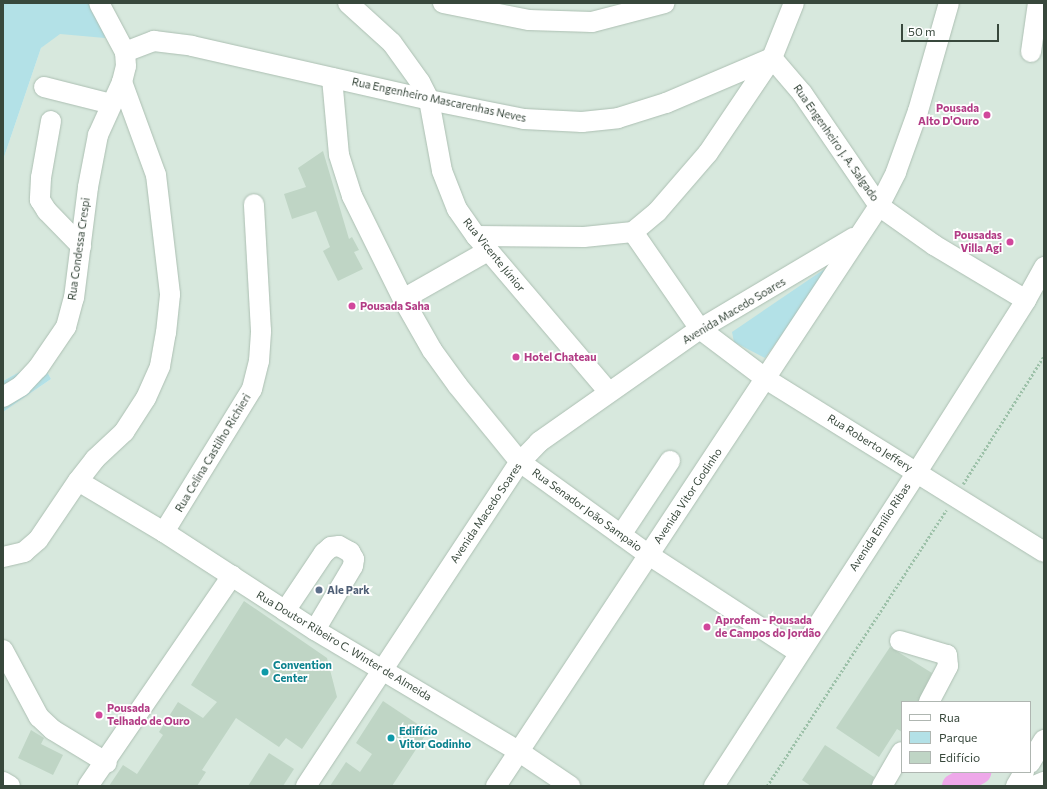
<!DOCTYPE html>
<html>
<head>
<meta charset="utf-8">
<style>
	body { margin:0 }
	#map { position:relative; width:1047px; height:789px; overflow:hidden; background:#e9f4ed; font-family:Commissioner,sans-serif }
	div>[style] { position:absolute }
	[style*='--x'] { left:calc(var(--x)*1px); top:calc(var(--y)*1px); width:calc(var(--w)*1px); rotate:calc(var(--a)*1deg) }
	.residential>* { inset:0; background:#d7e8dd }
	.green>* { inset:0; background:#b3e1e7 }
	.river>* { height:24px; margin:-12px; padding:0 12px; transform-origin:12px; border-radius:12px; background:#eea8e9 }
	.building>* { inset:0; background:#bfd5c5 }
	.path>* { height:2.5px; margin-top:-1.25px; transform-origin:0; background:repeating-linear-gradient(90deg,#9dc1a9 0 2px,transparent 0 4px) }
	.roads { filter:drop-shadow(0 0 1px #acbfb2) drop-shadow(0 0 1px #acbfb2) }
	.minor>* { height:20px; margin:-10px; padding:0 10px; transform-origin:10px; border-radius:10px; background:#fff }
	.dots>* { width:11px; height:11px; translate:-50% -50%; box-sizing:border-box; border:2px solid #fff; border-radius:50% }
	span { translate:-50% -50%; white-space:nowrap; text-align:center; line-height:1.15; -webkit-text-stroke:3.5px #fff; paint-order:stroke }
	.street-label { font-size:11px; color:#38483c }
	.hotel-label { font-size:11px; color:#b23c85; font-weight:700 }
	.right { translate:-100% -50%; text-align:right }
	.left { translate:0 -50%; text-align:left }
	.service-label { font-size:11px; color:#4e5e75; font-weight:700 }
	.culture-label { font-size:11px; color:#0d838f; font-weight:700 }
	.frame { position:absolute; inset:0; border:4px solid #38483c; pointer-events:none }
	.legend { position:absolute; left:901px; top:701px; width:130px; height:72px; box-sizing:border-box; background:#fff; border:1px solid #afb6b1; margin:0; padding:5px 7px; list-style:none; font-size:12px; color:#38483c }
	.legend li { display:flex; align-items:center; gap:8px; height:20px }
	.legend b { width:20px; border:1px solid #afb6b1 }
	.scale { position:absolute; left:901px; top:24px; width:98px; height:18px; box-sizing:border-box; border:2px solid #38483c; border-top:0; padding-left:5px; font-size:12px; line-height:14px; white-space:nowrap; color:#38483c; -webkit-text-stroke:3px #fff; paint-order:stroke }
</style>
</head>
<body>
<div id="map">
	<div class="residential">
		<i style="clip-path:polygon(evenodd,94px 3px,1044px 3px,1044px 786px,3px 786px,3px 412px,51px 379px,41px 360px,3px 381px,3px 160px,41px 48px,94px 3px,902px 702px,1030px 702px,1030px 772px,902px 772px,902px 702px)"></i>
	</div>
	<div class="green">
		<i style="clip-path:polygon(3px 3px,94px 3px,101px 15px,105px 38px,60px 34px,41px 48px,3px 160px)"></i>
		<i style="clip-path:polygon(829px 266px,828px 271px,765px 358px,734px 342px,732px 332px)"></i>
		<i style="clip-path:polygon(41px 360px,51px 379px,3px 412px,3px 381px)"></i>
	</div>
	<div class="river">
		<i style="--x:954;--y:786;--w:29;--a:-29"></i>
	</div>
	<div class="building">
		<i style="clip-path:polygon(323px 151px,349px 239px,352px 237px,359px 250px,354px 252px,363px 269px,338px 281px,323px 251px,330px 247px,316px 211px,292px 219px,284px 194px,306px 187px,298px 168px)"></i>
		<i style="clip-path:polygon(244px 601px,327px 658px,337px 697px,302px 749px,286px 738px,279px 747px,236px 718px,202px 770px,206px 772px,197px 786px,109px 786px,123px 765px,137px 774px,163px 735px,159px 732px,178px 702px,203px 718px,217px 702px,191px 685px)"></i>
		<i style="clip-path:polygon(890px 647px,932px 673px,918px 702px,902px 702px,902px 732px,897px 729px,879px 757px,836px 728px)"></i>
		<i style="clip-path:polygon(383px 701px,428px 731px,392px 786px,330px 786px,346px 762px,360px 772px,372px 754px,356px 743px)"></i>
		<i style="clip-path:polygon(31px 730px,44px 738px,41px 744px,63px 755px,53px 775px,18px 758px)"></i>
		<i style="clip-path:polygon(825px 745px,874px 777px,871px 786px,811px 786px,802px 780px)"></i>
		<i style="clip-path:polygon(269px 753px,294px 769px,283px 786px,248px 786px)"></i>
	</div>
	<div class="path">
		<i style="--x:963;--y:484;--w:151;--a:-57.7"></i>
		<i style="--x:767;--y:786;--w:329;--a:-57"></i>
	</div>
	<div class="roads">
		<div class="minor">
			<i style="--x:348;--y:3;--w:59;--a:42.3"></i>
			<i style="--x:392;--y:43;--w:48;--a:54.3"></i>
			<i style="--x:420;--y:82;--w:20;--a:63"></i>
			<i style="--x:429;--y:100;--w:72;--a:79.6"></i>
			<i style="--x:442;--y:171;--w:41;--a:68.5"></i>
			<i style="--x:457;--y:209;--w:33;--a:55"></i>
			<i style="--x:476;--y:236;--w:205;--a:49.6"></i>
			<i style="--x:443;--y:3;--w:88;--a:11.2"></i>
			<i style="--x:529;--y:20;--w:63;--a:1.8"></i>
			<i style="--x:592;--y:22;--w:75;--a:-14.6"></i>
			<i style="--x:125;--y:52;--w:31;--a:-21"></i>
			<i style="--x:154;--y:41;--w:38;--a:7"></i>
			<i style="--x:192;--y:46;--w:243;--a:12.8"></i>
			<i style="--x:429;--y:100;--w:97;--a:11.3"></i>
			<i style="--x:524;--y:119;--w:58;--a:3"></i>
			<i style="--x:582;--y:122;--w:36;--a:-6"></i>
			<i style="--x:618;--y:118;--w:50;--a:-17.4"></i>
			<i style="--x:666;--y:103;--w:115;--a:-23"></i>
			<i style="--x:1031;--y:52;--w:49;--a:-81.9"></i>
			<i style="--x:772;--y:58;--w:46;--a:49.4"></i>
			<i style="--x:802;--y:93;--w:137;--a:55.7"></i>
			<i style="--x:879;--y:206;--w:67;--a:35.3"></i>
			<i style="--x:934;--y:245;--w:107;--a:30.9"></i>
			<i style="--x:332;--y:78;--w:77;--a:84.8"></i>
			<i style="--x:339;--y:155;--w:43;--a:72.4"></i>
			<i style="--x:352;--y:196;--w:115;--a:63.7"></i>
			<i style="--x:403;--y:299;--w:59;--a:60.4"></i>
			<i style="--x:432;--y:350;--w:44;--a:54.2"></i>
			<i style="--x:458;--y:386;--w:98;--a:50.8"></i>
			<i style="--x:520;--y:462;--w:159;--a:35.8"></i>
			<i style="--x:649;--y:555;--w:178;--a:33.1"></i>
			<i style="--x:44;--y:87;--w:69;--a:14.2"></i>
			<i style="--x:51;--y:121;--w:58;--a:100"></i>
			<i style="--x:41;--y:178;--w:22;--a:93"></i>
			<i style="--x:40;--y:200;--w:13;--a:58"></i>
			<i style="--x:47;--y:211;--w:49;--a:45.8"></i>
			<i style="--x:633;--y:232;--w:118;--a:55.4"></i>
			<i style="--x:700;--y:329;--w:83;--a:37.1"></i>
			<i style="--x:766;--y:379;--w:327;--a:31.9"></i>
			<i style="--x:476;--y:236;--w:108;--a:0.5"></i>
			<i style="--x:584;--y:237;--w:49;--a:-5.8"></i>
			<i style="--x:633;--y:232;--w:31;--a:-40"></i>
			<i style="--x:657;--y:212;--w:78;--a:-49.2"></i>
			<i style="--x:708;--y:153;--w:115;--a:-56"></i>
			<i style="--x:772;--y:58;--w:59;--a:-68.2"></i>
			<i style="--x:403;--y:299;--w:98;--a:-29.5"></i>
			<i style="--x:3;--y:397;--w:21;--a:-31"></i>
			<i style="--x:21;--y:386;--w:25;--a:-47"></i>
			<i style="--x:38;--y:368;--w:50;--a:-55.7"></i>
			<i style="--x:66;--y:327;--w:30;--a:-75"></i>
			<i style="--x:74;--y:298;--w:112;--a:-82.8"></i>
			<i style="--x:88;--y:187;--w:53;--a:-79.1"></i>
			<i style="--x:98;--y:135;--w:58;--a:-65.6"></i>
			<i style="--x:78;--y:481;--w:100;--a:30.7"></i>
			<i style="--x:164;--y:532;--w:180;--a:33"></i>
			<i style="--x:315;--y:630;--w:236;--a:30.8"></i>
			<i style="--x:518;--y:751;--w:63;--a:33.9"></i>
			<i style="--x:164;--y:532;--w:168;--a:-58.4"></i>
			<i style="--x:252;--y:389;--w:29;--a:-76"></i>
			<i style="--x:259;--y:361;--w:30;--a:-86"></i>
			<i style="--x:261;--y:331;--w:127;--a:-93.2"></i>
			<i style="--x:621;--y:535;--w:89;--a:-56.5"></i>
			<i style="--x:3;--y:557;--w:22;--a:-13"></i>
			<i style="--x:24;--y:552;--w:18;--a:-41"></i>
			<i style="--x:38;--y:540;--w:71;--a:-55.9"></i>
			<i style="--x:78;--y:481;--w:28;--a:-52"></i>
			<i style="--x:95;--y:459;--w:40;--a:-43"></i>
			<i style="--x:124;--y:432;--w:40;--a:-57.1"></i>
			<i style="--x:146;--y:398;--w:35;--a:-66"></i>
			<i style="--x:160;--y:366;--w:34;--a:-80"></i>
			<i style="--x:166;--y:333;--w:39;--a:-84"></i>
			<i style="--x:170;--y:294;--w:120;--a:-96.7"></i>
			<i style="--x:156;--y:175;--w:99;--a:-110.1"></i>
			<i style="--x:122;--y:82;--w:16;--a:-76"></i>
			<i style="--x:126;--y:66;--w:14;--a:-94"></i>
			<i style="--x:125;--y:52;--w:55;--a:-118"></i>
			<i style="--x:285;--y:611;--w:70;--a:-56.1"></i>
			<i style="--x:324;--y:553;--w:9;--a:-41"></i>
			<i style="--x:331;--y:547;--w:8;--a:-7"></i>
			<i style="--x:339;--y:546;--w:13;--a:29"></i>
			<i style="--x:350;--y:552;--w:8;--a:60"></i>
			<i style="--x:354;--y:559;--w:7;--a:98"></i>
			<i style="--x:353;--y:566;--w:74;--a:120.7"></i>
			<i style="--x:900;--y:641;--w:49;--a:16.6"></i>
			<i style="--x:947;--y:655;--w:11;--a:85"></i>
			<i style="--x:948;--y:666;--w:41;--a:117.8"></i>
			<i style="--x:3;--y:650;--w:76;--a:61.8"></i>
			<i style="--x:39;--y:717;--w:19;--a:43"></i>
			<i style="--x:53;--y:730;--w:63;--a:31.4"></i>
			<i style="--x:1030;--y:763;--w:27;--a:-59"></i>
			<i style="--x:3;--y:782;--w:8;--a:30"></i>
			<i style="--x:88;--y:786;--w:255;--a:-55.6"></i>
			<i style="--x:306;--y:786;--w:388;--a:-56.6"></i>
			<i style="--x:520;--y:462;--w:28;--a:-46"></i>
			<i style="--x:539;--y:442;--w:197;--a:-35.1"></i>
			<i style="--x:700;--y:329;--w:178;--a:-30.7"></i>
			<i style="--x:496;--y:786;--w:695;--a:-56.56"></i>
			<i style="--x:879;--y:206;--w:38;--a:-63"></i>
			<i style="--x:896;--y:172;--w:65;--a:-70.2"></i>
			<i style="--x:918;--y:111;--w:112;--a:-74"></i>
			<i style="--x:714;--y:786;--w:374;--a:-57.1"></i>
			<i style="--x:917;--y:472;--w:204;--a:-57.6"></i>
			<i style="--x:1026;--y:300;--w:38;--a:-61"></i>
			<i style="--x:882;--y:786;--w:39;--a:-60"></i>
			<i style="--x:1016;--y:786;--w:16;--a:-60"></i>
			<i style="--x:1034;--y:786;--w:11;--a:-22"></i>
		</div>
	</div>
	<div class="dots">
		<i style="left:987px;top:115px;background:#d1479c"></i>
		<i style="left:1010px;top:242px;background:#d1479c"></i>
		<i style="left:352px;top:306px;background:#d1479c"></i>
		<i style="left:516px;top:357px;background:#d1479c"></i>
		<i style="left:319px;top:590px;background:#5c6f8a"></i>
		<i style="left:707px;top:627px;background:#d1479c"></i>
		<i style="left:265px;top:672px;background:#0f9aa8"></i>
		<i style="left:99px;top:715px;background:#d1479c"></i>
		<i style="left:391px;top:738px;background:#0f9aa8"></i>
	</div>
	<div class="street-label">
		<span style="left:439px;top:100px;rotate:12deg">Rua Engenheiro Mascarenhas Neves</span>
		<span style="left:836px;top:143px;rotate:55deg">Rua Engenheiro J. A. Salgado</span>
		<span style="left:79px;top:249px;rotate:-82deg">Rua Condessa Crespi</span>
		<span style="left:494px;top:255px;rotate:51deg">Rua Vicente Júnior</span>
		<span style="left:734px;top:311px;rotate:-31deg">Avenida Macedo Soares</span>
		<span style="left:870px;top:443px;rotate:32deg">Rua Roberto Jeffery</span>
		<span style="left:213px;top:453px;rotate:-59deg">Rua Celina Castilho Richieri</span>
		<span style="left:688px;top:496px;rotate:-56deg">Avenida Vitor Godinho</span>
		<span style="left:587px;top:510px;rotate:36deg">Rua Senador João Sampaio</span>
		<span style="left:486px;top:513px;rotate:-56deg">Avenida Macedo Soares</span>
		<span style="left:880px;top:527px;rotate:-57deg">Avenida Emílio Ribas</span>
		<span style="left:344px;top:646px;rotate:31deg">Rua Doutor Ribeiro C. Winter de Almeida</span>
	</div>
	<div class="hotel-label">
		<span class="right" style="left:979px;top:115px">Pousada<br>Alto D'Ouro</span>
		<span class="right" style="left:1002px;top:242px">Pousadas<br>Villa Agi</span>
		<span class="left" style="left:360px;top:306px">Pousada Saha</span>
		<span class="left" style="left:524px;top:357px">Hotel Chateau</span>
		<span class="left" style="left:715px;top:627px">Aprofem - Pousada<br>de Campos do Jordão</span>
		<span class="left" style="left:107px;top:715px">Pousada<br>Telhado de Ouro</span>
	</div>
	<div class="service-label">
		<span class="left" style="left:327px;top:590px">Ale Park</span>
	</div>
	<div class="culture-label">
		<span class="left" style="left:273px;top:672px">Convention<br>Center</span>
		<span class="left" style="left:399px;top:738px">Edifício<br>Vitor Godinho</span>
	</div>
	<div class="frame"></div>
	<ul class="legend">
	<li><b style="height:5px;background:#fff"></b>Rua</li>
	<li><b style="height:11px;background:#b3e1e7"></b>Parque</li>
	<li><b style="height:11px;background:#bfd5c5"></b>Edifício</li>
	</ul>
	<div class="scale">50 m</div>
</div>
</body>
</html>
